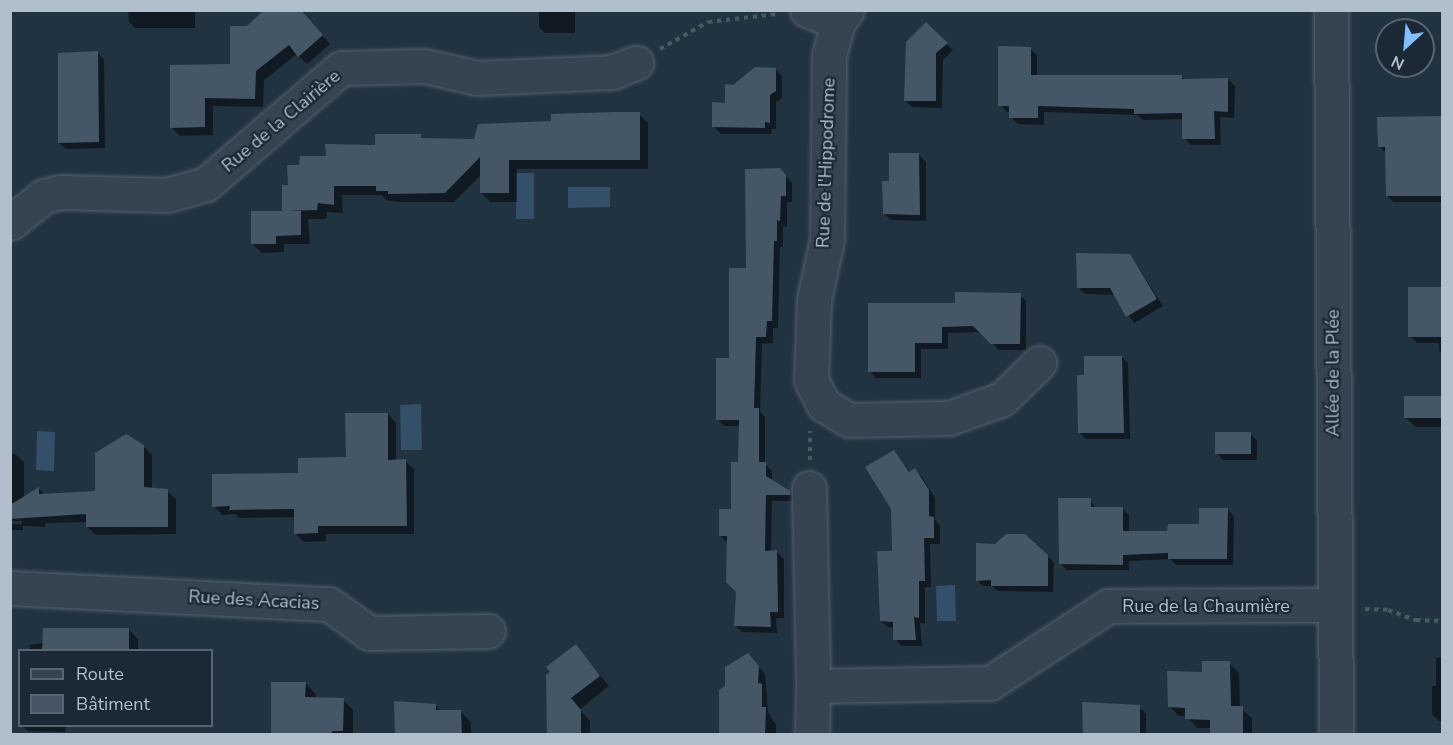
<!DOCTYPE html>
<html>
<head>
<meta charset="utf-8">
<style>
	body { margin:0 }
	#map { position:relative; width:1453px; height:745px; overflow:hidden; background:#213240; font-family:"Nunito Sans",sans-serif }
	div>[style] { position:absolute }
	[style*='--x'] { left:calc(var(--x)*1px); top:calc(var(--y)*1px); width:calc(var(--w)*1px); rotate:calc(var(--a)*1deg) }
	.water>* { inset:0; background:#334f69 }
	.shadow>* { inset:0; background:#0007 }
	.building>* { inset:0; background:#455767 }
	.path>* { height:4px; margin-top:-2px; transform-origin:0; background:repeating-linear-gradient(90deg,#415d5d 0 4.5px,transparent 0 9px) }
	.roads { filter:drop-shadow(0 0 2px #54616e) drop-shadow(0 0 2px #54616e) }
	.minor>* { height:33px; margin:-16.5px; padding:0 16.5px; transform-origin:16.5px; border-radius:16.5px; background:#364350 }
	span { translate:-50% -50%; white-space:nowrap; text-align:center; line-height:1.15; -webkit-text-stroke:4.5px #1b2835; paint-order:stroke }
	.street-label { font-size:18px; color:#b1becb }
	.frame { position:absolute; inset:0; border:12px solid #b1becb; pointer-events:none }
	.legend { position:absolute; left:18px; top:649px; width:195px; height:78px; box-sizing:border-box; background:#1b2835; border:2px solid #576471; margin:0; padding:8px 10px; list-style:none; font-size:18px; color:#b1becb }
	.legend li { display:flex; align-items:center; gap:12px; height:30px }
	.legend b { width:30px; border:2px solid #576471 }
	.north { position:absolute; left:1375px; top:18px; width:60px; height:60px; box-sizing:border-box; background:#1b2835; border:2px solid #576471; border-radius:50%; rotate:206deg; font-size:16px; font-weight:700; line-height:24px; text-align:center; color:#b1becb }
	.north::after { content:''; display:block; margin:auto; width:21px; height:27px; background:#82bfff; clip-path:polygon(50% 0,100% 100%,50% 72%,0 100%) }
</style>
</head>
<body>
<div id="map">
	<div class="water">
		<i style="clip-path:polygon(516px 173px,534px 173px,534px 219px,516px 219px)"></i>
		<i style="clip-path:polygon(568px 187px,610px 187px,610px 207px,568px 208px)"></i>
		<i style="clip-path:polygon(421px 404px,422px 450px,401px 450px,400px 405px)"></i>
		<i style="clip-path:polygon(37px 431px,55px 432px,54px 471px,36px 470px)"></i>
		<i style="clip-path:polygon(955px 585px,956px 621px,937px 621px,936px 586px)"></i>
	</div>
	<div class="shadow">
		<i style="clip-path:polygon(128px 10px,195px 10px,195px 28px,135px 28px,129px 22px)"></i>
		<i style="clip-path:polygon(300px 10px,330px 44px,307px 64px,297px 54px,264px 80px,263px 107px,213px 106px,213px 135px,180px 136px,172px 128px,232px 66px)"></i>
		<i style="clip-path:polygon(539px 10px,575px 10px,575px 33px,545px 33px,539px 27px)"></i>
		<i style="clip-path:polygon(926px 24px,953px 50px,943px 60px,942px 108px,912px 107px,905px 100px)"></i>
		<i style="clip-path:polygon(1030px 48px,1037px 55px,1037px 77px,1181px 76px,1185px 80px,1228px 79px,1235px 86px,1234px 118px,1220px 117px,1221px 145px,1191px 145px,1184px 138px,1184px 119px,1143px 120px,1137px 115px,1044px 112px,1044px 125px,1018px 124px,1011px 117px,1011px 112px,1007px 112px,1000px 105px)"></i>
		<i style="clip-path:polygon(97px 53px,104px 59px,105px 148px,66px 149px,59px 143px)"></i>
		<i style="clip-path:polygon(775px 69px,782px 76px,782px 98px,776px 102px,776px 129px,772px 129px,771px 134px,721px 134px,714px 127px,734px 86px)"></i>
		<i style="clip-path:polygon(639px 114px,648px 123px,648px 169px,517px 169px,517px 202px,491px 202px,481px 193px,482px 174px,454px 202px,399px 202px,386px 200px,381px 195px,342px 195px,343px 213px,327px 212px,326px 219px,308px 219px,310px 244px,284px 244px,284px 252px,262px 253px,252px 243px,283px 212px,289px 186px,301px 166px,420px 136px,424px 140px,476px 140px,552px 123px)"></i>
		<i style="clip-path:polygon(1441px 118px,1442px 202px,1394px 202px,1387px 196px,1386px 153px,1379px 146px)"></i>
		<i style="clip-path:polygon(919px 155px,926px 162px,926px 221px,891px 220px,884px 214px)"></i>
		<i style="clip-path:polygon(780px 170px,792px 183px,792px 202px,787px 202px,787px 227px,783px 226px,783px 247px,780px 247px,778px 328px,773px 328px,773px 343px,762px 344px,760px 412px,765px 417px,765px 464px,772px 471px,772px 481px,789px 492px,797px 501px,772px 501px,771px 552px,777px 552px,784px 559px,784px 618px,776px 618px,777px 633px,742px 632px,735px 626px,738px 592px,728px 543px,721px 536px,732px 511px,740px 463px,741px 426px,724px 426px,717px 419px,748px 270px)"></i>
		<i style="clip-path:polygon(1130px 255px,1163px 306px,1134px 323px,1115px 295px,1085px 294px,1078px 287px)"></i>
		<i style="clip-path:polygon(1441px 289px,1442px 290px,1442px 354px,1439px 350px,1439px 343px,1417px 343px,1410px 336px)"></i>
		<i style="clip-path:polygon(1020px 295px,1026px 301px,1026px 350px,999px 350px,981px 332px,948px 333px,948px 349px,921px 349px,921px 378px,876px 378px,870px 371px,957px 305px)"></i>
		<i style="clip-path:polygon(1122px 357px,1128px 363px,1130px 439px,1086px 439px,1080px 433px,1086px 376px)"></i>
		<i style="clip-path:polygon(1442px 397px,1442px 427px,1416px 427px,1406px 418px)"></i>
		<i style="clip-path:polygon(388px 414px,396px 423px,396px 461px,405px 461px,414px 469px,414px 534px,326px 534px,326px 541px,304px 542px,295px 533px,295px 517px,239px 518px,236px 514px,222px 515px,214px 506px,348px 459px)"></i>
		<i style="clip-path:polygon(1251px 434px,1257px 441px,1257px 460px,1223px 460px,1216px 453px)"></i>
		<i style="clip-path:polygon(143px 446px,152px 455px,152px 489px,167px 491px,176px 499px,176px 534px,96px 535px,87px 527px,87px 522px,45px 523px,45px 527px,23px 526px,23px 530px,10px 530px,10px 524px,22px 524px,22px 521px,10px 521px,10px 454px,15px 454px,24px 462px,24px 499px,39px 489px,45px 495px,97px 493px)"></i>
		<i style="clip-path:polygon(894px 451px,910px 472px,915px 470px,922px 477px,935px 498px,935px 520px,940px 525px,940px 544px,930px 544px,931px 587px,925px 587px,925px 624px,920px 623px,922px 646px,902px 646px,895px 639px,895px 628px,888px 627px,881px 621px,894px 553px)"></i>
		<i style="clip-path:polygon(1090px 500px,1096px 509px,1123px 509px,1129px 515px,1129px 533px,1169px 533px,1201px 526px,1228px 510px,1234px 516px,1233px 565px,1176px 565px,1170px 559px,1129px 561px,1129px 570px,1067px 570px,1060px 563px)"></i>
		<i style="clip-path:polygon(1047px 556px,1054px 562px,1053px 592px,998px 591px,992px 586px,983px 586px,977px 580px)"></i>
		<i style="clip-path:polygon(129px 630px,138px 639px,138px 650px,30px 650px,30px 645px)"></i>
		<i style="clip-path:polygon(576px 646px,609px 686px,580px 709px,590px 721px,590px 734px,548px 734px)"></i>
		<i style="clip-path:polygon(1442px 657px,1442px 721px,1439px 721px,1432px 714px,1432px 686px,1436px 686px,1436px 658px)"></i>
		<i style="clip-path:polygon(755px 662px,765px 674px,768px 712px,776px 725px,776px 734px,720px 734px)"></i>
		<i style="clip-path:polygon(1229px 663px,1239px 673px,1240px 708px,1252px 718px,1252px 734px,1211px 734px,1211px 728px,1197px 728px,1187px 716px,1179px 716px,1169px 706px)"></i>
		<i style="clip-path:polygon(306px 684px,316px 694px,315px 699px,343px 700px,353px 710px,353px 734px,272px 734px)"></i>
		<i style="clip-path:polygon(435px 705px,442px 712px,461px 712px,471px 722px,471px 734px,395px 734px)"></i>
		<i style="clip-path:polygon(1139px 707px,1146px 714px,1146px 734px,1085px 734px)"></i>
		<i style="clip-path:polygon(22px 726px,66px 726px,65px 732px,28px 731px)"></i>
	</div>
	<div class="building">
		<i style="clip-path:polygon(264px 10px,301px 10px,323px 35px,298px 57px,289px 45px,256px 71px,255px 99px,205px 98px,205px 127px,170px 128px,170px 65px,230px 64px,230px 26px,247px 26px)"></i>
		<i style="clip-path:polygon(926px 22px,948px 43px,936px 53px,936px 101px,904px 101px,906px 42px)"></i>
		<i style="clip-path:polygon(998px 46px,1031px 47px,1031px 75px,1182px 75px,1182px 79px,1228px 78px,1228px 112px,1214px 111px,1215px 139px,1182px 139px,1182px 113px,1134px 114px,1134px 109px,1038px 106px,1038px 118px,1009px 118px,1009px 106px,998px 106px)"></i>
		<i style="clip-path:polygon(98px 51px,99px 142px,58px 143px,58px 53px)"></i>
		<i style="clip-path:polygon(755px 67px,776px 68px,776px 91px,770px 95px,770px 123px,765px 122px,765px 128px,712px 127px,712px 102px,725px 103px,725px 84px,733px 85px)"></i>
		<i style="clip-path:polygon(615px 112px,640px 112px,640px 160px,509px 160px,509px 193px,480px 193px,480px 157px,445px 193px,388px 194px,388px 191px,376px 191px,376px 186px,334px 186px,334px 205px,318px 203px,317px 210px,286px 211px,301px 211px,301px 235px,276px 236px,276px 244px,251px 244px,251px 211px,282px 211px,282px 185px,288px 185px,287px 165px,299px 165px,300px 156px,326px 156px,325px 144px,375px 145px,375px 134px,421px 134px,421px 138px,474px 139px,478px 124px,551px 121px,551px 114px)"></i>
		<i style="clip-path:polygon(1441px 116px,1442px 196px,1386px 196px,1385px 147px,1378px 147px,1377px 117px)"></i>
		<i style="clip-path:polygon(889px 153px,919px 153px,920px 215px,883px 214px,882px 181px,889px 181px)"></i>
		<i style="clip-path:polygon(780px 168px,786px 175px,786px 196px,781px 196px,780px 221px,777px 220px,777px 241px,774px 241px,772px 321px,767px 321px,766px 337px,756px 337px,754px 408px,759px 408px,759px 462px,766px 462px,766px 476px,790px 491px,790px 495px,766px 495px,765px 551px,777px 550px,778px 612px,770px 612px,771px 627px,734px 626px,736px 592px,726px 582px,727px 536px,719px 536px,719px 509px,731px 509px,731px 462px,738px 462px,739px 420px,716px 420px,716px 358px,729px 358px,729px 268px,746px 268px,745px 169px)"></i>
		<i style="clip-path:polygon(1076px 253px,1130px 254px,1157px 299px,1126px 317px,1110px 288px,1077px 288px)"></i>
		<i style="clip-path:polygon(1408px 287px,1442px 287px,1443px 337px,1408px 337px)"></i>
		<i style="clip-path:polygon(955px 292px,1021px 293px,1020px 344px,991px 344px,973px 326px,942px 327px,942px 343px,915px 343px,915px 372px,868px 372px,868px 303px,955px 303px)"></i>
		<i style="clip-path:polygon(1084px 356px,1122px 356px,1124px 433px,1078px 433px,1077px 375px,1084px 375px)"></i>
		<i style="clip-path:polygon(1404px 396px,1443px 396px,1443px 418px,1404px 418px)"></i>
		<i style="clip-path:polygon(345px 413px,388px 413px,388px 460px,406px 459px,407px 526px,318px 526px,318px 533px,294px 534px,294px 509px,229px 510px,230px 506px,212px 507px,212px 474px,298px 473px,298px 458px,346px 457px)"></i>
		<i style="clip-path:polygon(1215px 432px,1251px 432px,1251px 454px,1215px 454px)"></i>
		<i style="clip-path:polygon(126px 434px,144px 445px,144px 487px,168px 489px,168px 527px,86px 527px,86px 514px,10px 519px,10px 505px,39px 487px,39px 494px,95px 491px,95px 453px)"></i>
		<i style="clip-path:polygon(894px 450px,909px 472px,915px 468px,929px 490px,929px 516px,934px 517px,934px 538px,924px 538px,925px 581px,919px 581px,919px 618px,914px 617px,916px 640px,893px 640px,893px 622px,880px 621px,877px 551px,892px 551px,891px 509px,865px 467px)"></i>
		<i style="clip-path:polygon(1058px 498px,1091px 498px,1091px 507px,1123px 507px,1123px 531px,1167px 531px,1168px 524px,1199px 524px,1199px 508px,1228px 508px,1227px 559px,1168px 559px,1168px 553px,1123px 555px,1123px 565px,1059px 564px)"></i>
		<i style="clip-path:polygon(1006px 534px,1025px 534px,1048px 555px,1048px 586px,991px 586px,991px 580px,976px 581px,976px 543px,995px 544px)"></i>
		<i style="clip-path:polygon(43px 628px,129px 628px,129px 651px,42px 651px)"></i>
		<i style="clip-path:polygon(576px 644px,600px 676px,571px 698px,581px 710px,581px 735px,547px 735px,546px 675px,550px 672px,546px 667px)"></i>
		<i style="clip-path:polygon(748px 653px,759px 666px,758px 683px,762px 684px,762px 707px,766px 707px,765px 735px,719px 735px,719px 690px,725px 686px,725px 667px)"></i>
		<i style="clip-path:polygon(1202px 661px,1230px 661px,1231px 706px,1243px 706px,1243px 735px,1210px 735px,1210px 720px,1185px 719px,1185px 708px,1168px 707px,1167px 671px,1202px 672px)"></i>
		<i style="clip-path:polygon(271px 682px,306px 682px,305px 697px,344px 698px,343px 731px,333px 731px,329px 735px,271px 735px)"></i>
		<i style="clip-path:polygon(394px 701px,436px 704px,436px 710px,461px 710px,462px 735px,395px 735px)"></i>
		<i style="clip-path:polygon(1082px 702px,1140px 705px,1140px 735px,1083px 735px)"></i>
	</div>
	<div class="path">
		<i style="--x:660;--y:49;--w:55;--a:-29.4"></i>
		<i style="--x:708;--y:22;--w:69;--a:-6.6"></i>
		<i style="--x:810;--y:460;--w:29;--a:-90"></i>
		<i style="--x:1365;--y:609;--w:23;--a:2"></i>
		<i style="--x:1388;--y:610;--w:30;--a:20"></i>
		<i style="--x:1416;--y:620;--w:26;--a:2"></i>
	</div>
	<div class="roads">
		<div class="minor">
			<i style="--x:807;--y:10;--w:33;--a:21"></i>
			<i style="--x:847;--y:10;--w:15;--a:127"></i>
			<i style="--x:838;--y:22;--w:34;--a:105"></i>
			<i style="--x:829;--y:55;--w:185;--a:90.6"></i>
			<i style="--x:827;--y:240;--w:60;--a:102.4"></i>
			<i style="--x:814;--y:299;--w:81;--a:92.1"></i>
			<i style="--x:811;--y:380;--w:28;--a:63"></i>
			<i style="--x:824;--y:405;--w:29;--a:31"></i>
			<i style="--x:849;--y:420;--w:100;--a:-1.1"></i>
			<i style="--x:949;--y:418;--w:56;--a:-19.7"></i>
			<i style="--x:1002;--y:399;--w:52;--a:-44.2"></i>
			<i style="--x:1331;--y:10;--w:724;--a:89.6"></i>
			<i style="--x:10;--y:223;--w:43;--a:-38.5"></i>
			<i style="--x:44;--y:196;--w:17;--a:-13"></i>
			<i style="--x:61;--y:192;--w:106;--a:1.6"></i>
			<i style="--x:167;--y:195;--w:41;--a:-15.8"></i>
			<i style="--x:206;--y:184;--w:178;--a:-40.7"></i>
			<i style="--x:341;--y:68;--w:84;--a:-1.4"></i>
			<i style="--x:425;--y:66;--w:53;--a:13"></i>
			<i style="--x:477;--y:78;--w:135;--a:-2.5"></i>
			<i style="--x:612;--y:72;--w:26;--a:-21"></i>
			<i style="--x:809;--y:488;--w:198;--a:88.8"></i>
			<i style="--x:10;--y:588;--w:319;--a:2.9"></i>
			<i style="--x:329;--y:604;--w:49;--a:35.9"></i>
			<i style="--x:369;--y:633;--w:119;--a:-1"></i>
			<i style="--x:812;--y:734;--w:48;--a:-88.8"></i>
			<i style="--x:813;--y:686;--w:177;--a:-1"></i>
			<i style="--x:990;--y:683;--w:141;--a:-33.1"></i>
			<i style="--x:1108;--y:606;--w:227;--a:-0.3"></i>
		</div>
	</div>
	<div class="street-label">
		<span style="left:281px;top:121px;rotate:-40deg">Rue de la Clairière</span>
		<span style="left:826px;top:163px;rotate:-88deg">Rue de l'Hippodrome</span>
		<span style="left:1333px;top:373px;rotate:-90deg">Allée de la Plée</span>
		<span style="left:254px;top:600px;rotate:3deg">Rue des Acacias</span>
		<span style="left:1206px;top:606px">Rue de la Chaumière</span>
	</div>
	<div class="frame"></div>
	<ul class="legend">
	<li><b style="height:8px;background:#364350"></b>Route</li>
	<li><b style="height:16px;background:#455767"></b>Bâtiment</li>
	</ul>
	<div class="north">N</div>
</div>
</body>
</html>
